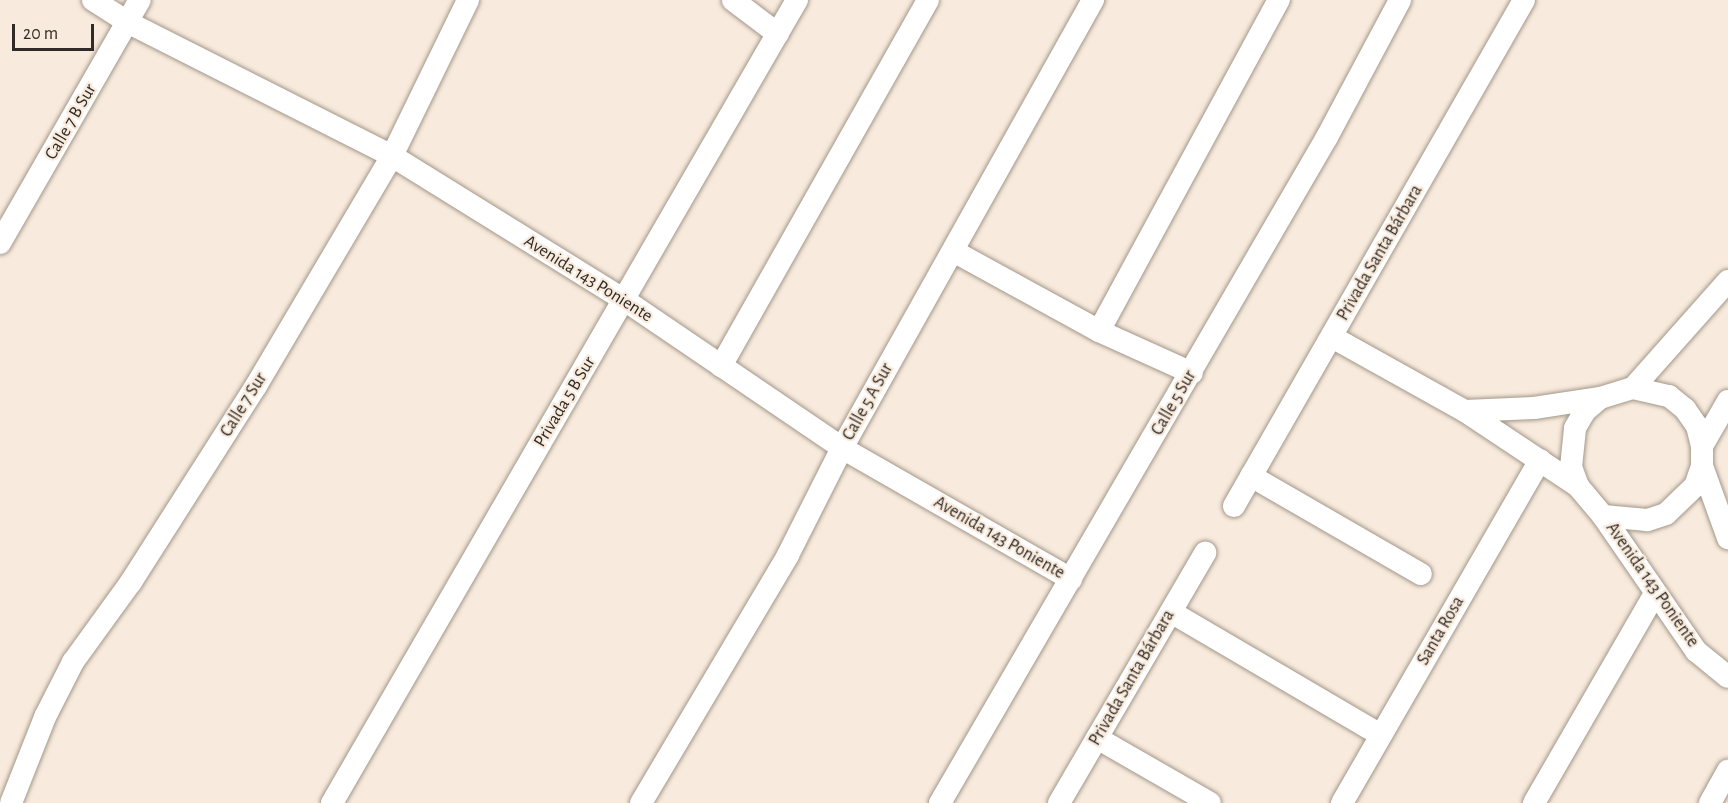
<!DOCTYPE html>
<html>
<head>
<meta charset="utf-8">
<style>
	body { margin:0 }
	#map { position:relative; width:1728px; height:803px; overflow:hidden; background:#f8ebdd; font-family:"Alegreya Sans",sans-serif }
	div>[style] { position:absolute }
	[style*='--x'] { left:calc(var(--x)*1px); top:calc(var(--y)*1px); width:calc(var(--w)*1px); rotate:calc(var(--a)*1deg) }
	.roads { filter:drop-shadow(0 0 2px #a3978a) drop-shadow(0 0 2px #a3978a) }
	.minor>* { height:22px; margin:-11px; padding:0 11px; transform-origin:11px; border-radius:11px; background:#fff }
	span { translate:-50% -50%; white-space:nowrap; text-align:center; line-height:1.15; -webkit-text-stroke:4.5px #f8ebdd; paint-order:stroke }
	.street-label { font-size:18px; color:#302b26 }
	.scale { position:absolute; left:12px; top:24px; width:82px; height:27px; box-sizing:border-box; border:3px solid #302b26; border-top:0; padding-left:8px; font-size:18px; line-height:21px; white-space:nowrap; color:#302b26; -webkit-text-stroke:4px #f8ebdd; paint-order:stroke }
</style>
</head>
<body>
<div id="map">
	<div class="roads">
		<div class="minor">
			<i style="--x:93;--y:0;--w:43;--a:32.6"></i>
			<i style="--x:129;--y:23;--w:295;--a:26.8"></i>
			<i style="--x:392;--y:156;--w:275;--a:31.8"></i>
			<i style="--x:626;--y:301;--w:261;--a:34.2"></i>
			<i style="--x:842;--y:448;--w:264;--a:29.8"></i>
			<i style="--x:733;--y:0;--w:56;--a:37.1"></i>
			<i style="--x:0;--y:243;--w:280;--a:-60.1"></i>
			<i style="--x:953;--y:251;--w:166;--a:28.7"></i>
			<i style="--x:1099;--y:331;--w:102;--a:24.3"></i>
			<i style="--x:1099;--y:331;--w:377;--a:-61.5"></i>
			<i style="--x:1332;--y:337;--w:152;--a:29.1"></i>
			<i style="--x:1465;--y:411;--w:136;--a:33.6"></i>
			<i style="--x:721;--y:366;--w:420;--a:-60.5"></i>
			<i style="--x:1633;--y:388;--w:37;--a:13"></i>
			<i style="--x:1669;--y:396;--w:21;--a:39"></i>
			<i style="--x:1685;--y:409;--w:21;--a:55"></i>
			<i style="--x:1697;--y:426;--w:21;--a:76"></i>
			<i style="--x:1702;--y:446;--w:20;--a:90"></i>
			<i style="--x:1702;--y:466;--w:21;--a:109"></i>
			<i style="--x:1695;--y:486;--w:40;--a:136"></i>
			<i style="--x:1666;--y:514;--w:20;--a:162"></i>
			<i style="--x:1647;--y:520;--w:44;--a:-174.8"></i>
			<i style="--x:1603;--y:516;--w:39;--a:-130"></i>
			<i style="--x:1578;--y:486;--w:20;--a:-110"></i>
			<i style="--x:1571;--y:467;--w:39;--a:-84"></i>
			<i style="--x:1575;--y:428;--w:20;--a:-60"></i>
			<i style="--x:1585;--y:411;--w:20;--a:-41"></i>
			<i style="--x:1600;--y:398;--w:34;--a:-17"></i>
			<i style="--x:1633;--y:388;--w:143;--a:-48.4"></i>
			<i style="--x:1465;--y:411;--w:69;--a:-2.5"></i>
			<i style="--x:1534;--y:408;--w:67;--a:-8.6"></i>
			<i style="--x:1702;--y:446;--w:52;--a:-60"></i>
			<i style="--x:1702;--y:466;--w:77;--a:70.1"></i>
			<i style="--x:1251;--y:476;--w:196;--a:30"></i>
			<i style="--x:1234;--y:506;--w:583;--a:-60.18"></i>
			<i style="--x:1603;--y:516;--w:164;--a:55.4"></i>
			<i style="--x:1696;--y:651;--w:41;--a:39.1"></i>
			<i style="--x:1171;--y:612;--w:243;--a:30.4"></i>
			<i style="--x:1097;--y:738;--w:130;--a:29.9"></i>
			<i style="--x:11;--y:803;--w:92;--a:-68.4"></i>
			<i style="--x:45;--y:717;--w:62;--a:-63"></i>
			<i style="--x:73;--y:662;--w:99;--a:-54.1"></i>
			<i style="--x:131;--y:582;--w:232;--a:-57.5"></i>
			<i style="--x:256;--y:386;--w:267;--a:-59.4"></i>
			<i style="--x:392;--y:156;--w:174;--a:-64"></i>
			<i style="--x:332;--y:803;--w:928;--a:-59.93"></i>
			<i style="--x:641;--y:803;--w:288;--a:-59.3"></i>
			<i style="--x:788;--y:555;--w:120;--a:-63.2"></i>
			<i style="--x:842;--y:448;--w:514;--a:-60.74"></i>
			<i style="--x:940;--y:803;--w:770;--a:-59.84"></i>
			<i style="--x:1327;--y:137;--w:155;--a:-61.9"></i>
			<i style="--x:1059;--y:803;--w:290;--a:-59.7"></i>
			<i style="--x:1342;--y:803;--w:396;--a:-60"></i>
			<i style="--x:1534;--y:803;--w:242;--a:-60"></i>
			<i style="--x:1710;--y:803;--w:37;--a:-61"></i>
		</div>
	</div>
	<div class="street-label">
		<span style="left:71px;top:122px;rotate:-60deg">Calle 7 B Sur</span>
		<span style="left:1380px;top:253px;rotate:-60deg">Privada Santa Bárbara</span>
		<span style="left:588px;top:279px;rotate:32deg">Avenida 143 Poniente</span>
		<span style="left:565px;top:402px;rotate:-59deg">Privada 5 B Sur</span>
		<span style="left:868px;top:402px;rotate:-61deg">Calle 5 A Sur</span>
		<span style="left:1174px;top:403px;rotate:-60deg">Calle 5 Sur</span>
		<span style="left:244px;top:405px;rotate:-58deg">Calle 7 Sur</span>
		<span style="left:999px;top:538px;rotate:30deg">Avenida 143 Poniente</span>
		<span style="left:1652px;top:585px;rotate:55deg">Avenida 143 Poniente</span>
		<span style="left:1441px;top:631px;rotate:-60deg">Santa Rosa</span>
		<span style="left:1132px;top:678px;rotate:-60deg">Privada Santa Bárbara</span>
	</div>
	<div class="scale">20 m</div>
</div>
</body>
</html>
